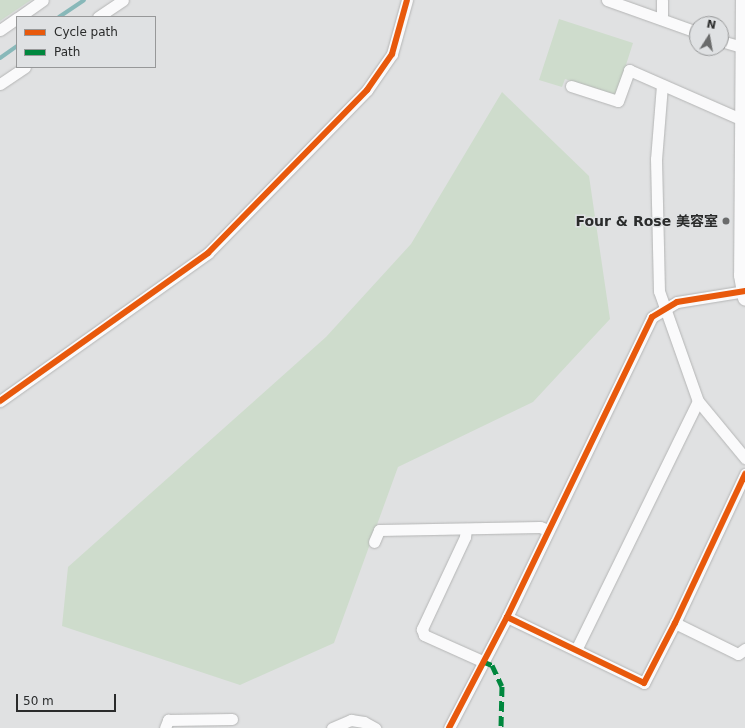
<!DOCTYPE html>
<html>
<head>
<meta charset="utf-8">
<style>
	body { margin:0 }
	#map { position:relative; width:745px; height:728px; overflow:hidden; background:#e0e1e2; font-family:"DejaVu Sans","Noto Sans JP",sans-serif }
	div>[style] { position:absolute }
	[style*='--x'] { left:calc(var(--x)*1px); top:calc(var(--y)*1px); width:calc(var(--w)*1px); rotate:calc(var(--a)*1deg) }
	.green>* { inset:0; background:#cedccc }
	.stream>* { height:4px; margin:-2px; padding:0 2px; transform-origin:2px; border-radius:2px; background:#88b8b9 }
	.roads { filter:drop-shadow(0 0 1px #b4b5b5) drop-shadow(0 0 1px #b4b5b5) }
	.street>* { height:11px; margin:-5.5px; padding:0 5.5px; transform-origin:5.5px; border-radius:5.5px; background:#fafafb }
	.secondary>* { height:15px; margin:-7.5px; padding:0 7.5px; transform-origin:7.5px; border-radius:7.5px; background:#fafafb }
	.quiet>* { height:5px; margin-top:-2.5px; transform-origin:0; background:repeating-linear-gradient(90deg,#00873e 0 10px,transparent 0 15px) }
	.cycleway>* { height:6px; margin:-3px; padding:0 3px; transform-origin:3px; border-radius:3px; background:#e8590c }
	.dots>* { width:11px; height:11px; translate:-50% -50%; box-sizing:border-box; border:2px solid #dfe1e3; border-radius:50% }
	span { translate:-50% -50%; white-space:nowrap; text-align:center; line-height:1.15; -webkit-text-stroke:3px #dfe1e3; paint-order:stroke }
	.poi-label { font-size:14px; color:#2a2b2b; font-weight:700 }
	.right { translate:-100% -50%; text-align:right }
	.legend { position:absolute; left:16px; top:16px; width:140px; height:52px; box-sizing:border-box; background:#dfe1e3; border:1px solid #979899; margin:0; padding:5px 7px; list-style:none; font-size:12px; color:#2a2b2b }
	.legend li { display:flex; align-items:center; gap:8px; height:20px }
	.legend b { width:20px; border:1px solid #979899 }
	.north { position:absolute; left:689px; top:16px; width:40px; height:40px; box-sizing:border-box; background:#dfe1e3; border:1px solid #979899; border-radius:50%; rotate:11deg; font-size:11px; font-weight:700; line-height:16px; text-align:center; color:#2a2b2b }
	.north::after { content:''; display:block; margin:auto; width:14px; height:18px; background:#6a6b6b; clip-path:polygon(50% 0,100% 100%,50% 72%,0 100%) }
	.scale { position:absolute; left:16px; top:694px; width:100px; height:18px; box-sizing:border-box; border:2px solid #2a2b2b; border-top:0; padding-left:5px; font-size:12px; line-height:14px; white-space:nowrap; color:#2a2b2b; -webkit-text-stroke:3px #dfe1e3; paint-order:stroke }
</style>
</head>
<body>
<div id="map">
	<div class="green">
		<i style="clip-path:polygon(0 0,31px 0,0 21px)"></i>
		<i style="clip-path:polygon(559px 19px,633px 43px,616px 96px,565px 79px,562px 87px,539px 80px)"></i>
		<i style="clip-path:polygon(502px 92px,589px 176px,610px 319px,533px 402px,398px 467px,334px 643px,240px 685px,62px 626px,68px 567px,326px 337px,411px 244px)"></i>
	</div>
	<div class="stream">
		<i style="--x:59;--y:17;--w:30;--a:-34"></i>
		<i style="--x:0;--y:58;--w:21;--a:-35"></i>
	</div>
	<div class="roads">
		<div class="street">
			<i style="--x:607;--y:0;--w:96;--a:19.6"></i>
			<i style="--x:19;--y:17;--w:29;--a:-35"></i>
			<i style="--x:98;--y:17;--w:30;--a:-34"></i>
			<i style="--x:662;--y:19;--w:19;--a:-90"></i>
			<i style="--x:0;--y:30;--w:21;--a:-35"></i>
			<i style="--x:721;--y:41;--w:25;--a:16"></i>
			<i style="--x:0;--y:84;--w:30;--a:-34"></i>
			<i style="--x:662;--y:85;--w:74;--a:94.6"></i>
			<i style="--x:656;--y:159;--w:132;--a:88.7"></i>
			<i style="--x:659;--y:291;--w:117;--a:70.5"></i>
			<i style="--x:698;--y:401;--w:74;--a:50.5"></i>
			<i style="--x:571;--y:86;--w:49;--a:17.7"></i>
			<i style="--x:618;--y:101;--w:33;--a:-70"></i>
			<i style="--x:629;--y:70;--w:124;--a:23.7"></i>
			<i style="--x:0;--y:401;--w:255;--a:-35.4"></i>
			<i style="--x:208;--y:253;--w:228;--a:-45.7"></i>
			<i style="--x:367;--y:90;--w:44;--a:-55.2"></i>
			<i style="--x:392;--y:54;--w:56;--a:-74.5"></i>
			<i style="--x:466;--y:529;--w:8;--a:97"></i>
			<i style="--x:465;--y:537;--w:102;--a:115.1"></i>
			<i style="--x:422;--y:629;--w:6;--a:72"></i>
			<i style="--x:424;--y:635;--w:64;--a:24.1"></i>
			<i style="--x:374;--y:542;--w:13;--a:-67"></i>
			<i style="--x:379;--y:530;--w:161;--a:-1.1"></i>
			<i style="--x:540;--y:527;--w:9;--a:21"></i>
			<i style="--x:507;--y:617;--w:152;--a:25.7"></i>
			<i style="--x:644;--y:683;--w:68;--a:-62.7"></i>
			<i style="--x:675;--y:623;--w:165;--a:-64.8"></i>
			<i style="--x:675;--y:623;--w:70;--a:26.2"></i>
			<i style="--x:738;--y:654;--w:9;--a:-36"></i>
			<i style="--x:576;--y:650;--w:277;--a:-63.9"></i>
			<i style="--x:165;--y:728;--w:9;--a:-69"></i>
			<i style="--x:168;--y:720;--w:64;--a:-0.9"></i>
			<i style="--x:332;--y:728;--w:21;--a:-23"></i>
			<i style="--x:351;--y:720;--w:13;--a:9"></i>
			<i style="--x:364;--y:722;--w:13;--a:29"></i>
			<i style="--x:449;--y:728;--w:125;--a:-62.4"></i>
			<i style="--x:507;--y:617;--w:333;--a:-64.2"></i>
			<i style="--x:652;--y:317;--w:29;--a:-31"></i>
			<i style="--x:677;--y:302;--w:69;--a:-9.2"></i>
		</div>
		<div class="secondary">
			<i style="--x:743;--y:0;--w:275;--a:90.4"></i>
			<i style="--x:741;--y:275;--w:23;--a:80"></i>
		</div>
	</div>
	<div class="quiet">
		<i style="--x:482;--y:661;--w:11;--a:22"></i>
		<i style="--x:492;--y:665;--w:23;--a:65"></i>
		<i style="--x:502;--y:686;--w:42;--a:91.4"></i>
	</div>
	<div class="cycleway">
		<i style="--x:0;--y:401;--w:255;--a:-35.4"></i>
		<i style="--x:208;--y:253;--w:228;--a:-45.7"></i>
		<i style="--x:367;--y:90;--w:44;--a:-55.2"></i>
		<i style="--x:392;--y:54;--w:56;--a:-74.5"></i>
		<i style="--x:507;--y:617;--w:152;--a:25.7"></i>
		<i style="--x:644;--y:683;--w:68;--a:-62.7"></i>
		<i style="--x:675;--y:623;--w:165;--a:-64.8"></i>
		<i style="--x:449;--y:728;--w:125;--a:-62.4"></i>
		<i style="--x:507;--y:617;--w:333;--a:-64.2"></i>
		<i style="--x:652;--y:317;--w:29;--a:-31"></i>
		<i style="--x:677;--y:302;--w:69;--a:-9.2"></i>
	</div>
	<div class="dots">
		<i style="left:726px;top:221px;background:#6a6b6b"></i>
	</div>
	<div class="poi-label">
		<span class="right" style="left:718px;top:221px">Four &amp; Rose 美容室</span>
	</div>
	<ul class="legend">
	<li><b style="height:5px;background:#e8590c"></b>Cycle path</li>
	<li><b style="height:5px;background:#00873e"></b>Path</li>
	</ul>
	<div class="north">N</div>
	<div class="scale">50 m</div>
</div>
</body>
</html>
